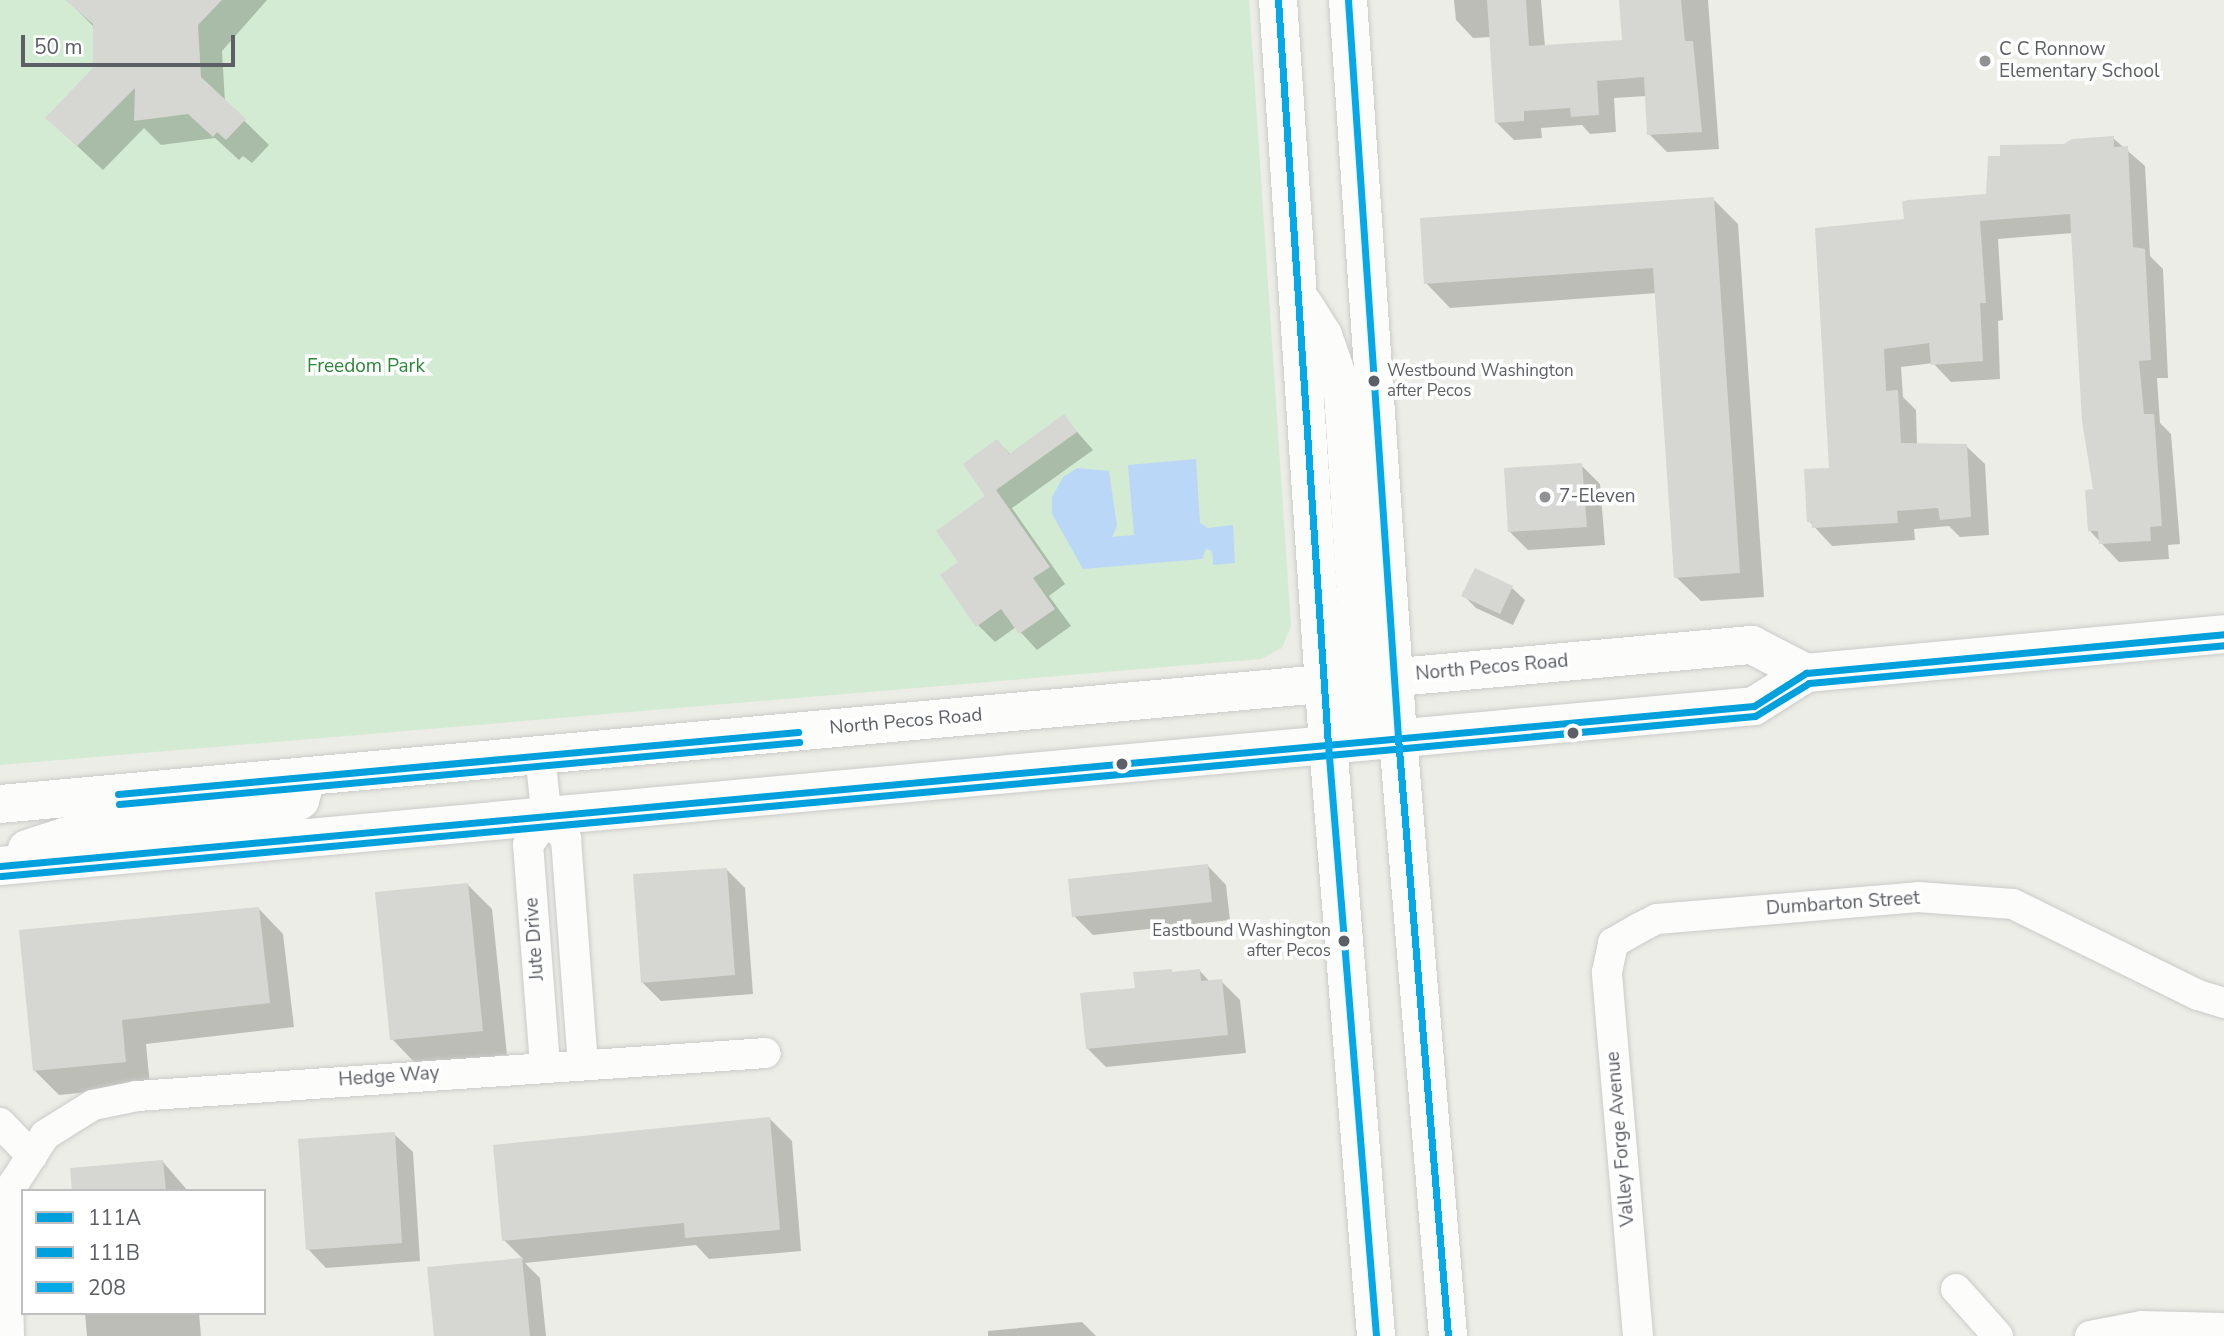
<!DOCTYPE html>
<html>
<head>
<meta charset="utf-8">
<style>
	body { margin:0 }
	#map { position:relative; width:2224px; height:1336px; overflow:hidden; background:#edede7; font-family:"Nunito Sans",sans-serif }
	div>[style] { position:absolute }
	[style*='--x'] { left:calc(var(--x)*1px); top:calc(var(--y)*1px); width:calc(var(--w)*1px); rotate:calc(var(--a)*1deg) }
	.green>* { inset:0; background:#d3ebd3 }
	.water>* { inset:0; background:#bbd7f8 }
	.shadow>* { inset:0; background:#0003 }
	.building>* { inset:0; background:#d6d6d2 }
	.roads { filter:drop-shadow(0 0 2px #cacbc9) drop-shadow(0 0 2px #cacbc9) }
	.minor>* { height:30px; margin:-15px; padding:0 15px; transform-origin:15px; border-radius:15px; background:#fcfcfb }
	.secondary>* { height:38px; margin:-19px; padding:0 19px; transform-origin:19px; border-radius:19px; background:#fcfcfb }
	.bus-1>* { height:7px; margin:-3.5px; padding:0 3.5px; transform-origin:3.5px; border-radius:3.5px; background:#00a0dc }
	.bus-2>* { height:7px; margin:-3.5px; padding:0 3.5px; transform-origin:3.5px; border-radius:3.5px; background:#00a0dc }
	.bus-3>* { height:7px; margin:-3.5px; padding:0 3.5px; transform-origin:3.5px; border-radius:3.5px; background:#05a9e8 }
	.dots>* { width:19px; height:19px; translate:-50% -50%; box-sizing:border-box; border:4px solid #fff; border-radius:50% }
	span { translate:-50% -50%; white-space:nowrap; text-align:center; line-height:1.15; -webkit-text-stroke:7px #fff; paint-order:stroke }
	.bus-label { font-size:17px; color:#5c5f66 }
	.left { translate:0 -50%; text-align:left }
	.right { translate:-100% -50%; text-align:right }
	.poi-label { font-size:19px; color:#5c5f66 }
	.park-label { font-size:19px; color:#2c863a }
	.street-label { font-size:19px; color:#5c5f66 }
	.legend { position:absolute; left:21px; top:1189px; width:245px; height:126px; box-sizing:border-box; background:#fff; border:2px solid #bebfc2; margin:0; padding:9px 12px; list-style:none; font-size:21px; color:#5c5f66 }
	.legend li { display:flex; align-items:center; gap:14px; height:35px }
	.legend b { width:35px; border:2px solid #bebfc2 }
	.scale { position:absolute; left:21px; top:35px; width:214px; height:32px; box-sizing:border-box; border:4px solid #5c5f66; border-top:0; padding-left:9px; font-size:21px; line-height:24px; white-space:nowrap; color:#5c5f66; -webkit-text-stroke:5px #fff; paint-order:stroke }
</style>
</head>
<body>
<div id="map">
	<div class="green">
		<i style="clip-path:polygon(0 0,1249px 0,1291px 626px,1282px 648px,1261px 659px,0 765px)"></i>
	</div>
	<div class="water">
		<i style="clip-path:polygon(1196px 459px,1200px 523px,1208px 528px,1233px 525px,1235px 563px,1213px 565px,1212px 551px,1206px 549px,1202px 559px,1083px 569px,1052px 514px,1052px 497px,1063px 477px,1077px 468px,1109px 471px,1117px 526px,1112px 537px,1134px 535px,1128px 465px)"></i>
	</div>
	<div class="shadow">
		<i style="clip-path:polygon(67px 0,267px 0,222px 51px,225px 102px,269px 145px,252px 163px,243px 156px,239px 160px,215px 138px,161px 145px,144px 128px,103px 170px,47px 118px,94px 69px,94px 27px)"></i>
		<i style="clip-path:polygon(1454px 0,1541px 0,1545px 47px,1623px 42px,1620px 0,1708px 0,1719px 149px,1667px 152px,1649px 134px,1647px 96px,1614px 98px,1616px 132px,1590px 134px,1582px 125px,1541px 128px,1542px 138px,1514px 140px,1496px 122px,1491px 37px,1473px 38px,1456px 20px)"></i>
		<i style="clip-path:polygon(2113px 138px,2145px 166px,2150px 256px,2163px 269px,2168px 378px,2157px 378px,2160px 423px,2171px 434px,2180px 544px,2168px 545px,2169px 559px,2119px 562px,2090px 531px,2095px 490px,2073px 233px,1998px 239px,2003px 320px,1998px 321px,2000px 379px,1951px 382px,1933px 363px,1901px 367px,1903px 397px,1916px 410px,1917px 445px,1966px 446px,1985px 464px,1989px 535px,1960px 537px,1949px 526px,1914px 529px,1915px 540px,1832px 546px,1809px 521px,1830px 469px,1906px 221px,1988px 195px,2064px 146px)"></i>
		<i style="clip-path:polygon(1713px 199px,1738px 224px,1764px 597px,1701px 601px,1676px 577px,1657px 293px,1450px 308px,1426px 283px)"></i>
		<i style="clip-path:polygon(1064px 417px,1093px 450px,1012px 508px,1065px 584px,1049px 596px,1071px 626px,1037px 650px,1016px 627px,995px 642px,978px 625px,960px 563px,987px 496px,997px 441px,1011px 455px)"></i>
		<i style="clip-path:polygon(1581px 465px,1600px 484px,1605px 545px,1528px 550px,1509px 531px)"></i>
		<i style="clip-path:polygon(1475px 570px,1512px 588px,1525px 600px,1513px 625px,1476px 608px,1463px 595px)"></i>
		<i style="clip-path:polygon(1208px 866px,1226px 885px,1230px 920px,1093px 935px,1074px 916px)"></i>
		<i style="clip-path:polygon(726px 869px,745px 888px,753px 994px,661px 1001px,642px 982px)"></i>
		<i style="clip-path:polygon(467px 884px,492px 909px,507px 1055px,416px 1064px,392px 1039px)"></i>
		<i style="clip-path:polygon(259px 909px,283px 934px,294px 1027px,146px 1044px,150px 1086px,59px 1095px,34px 1070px)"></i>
		<i style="clip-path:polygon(1200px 971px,1210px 982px,1221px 981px,1240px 1000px,1246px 1053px,1106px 1067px,1087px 1048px)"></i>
		<i style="clip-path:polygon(770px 1119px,792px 1141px,801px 1251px,709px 1259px,696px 1245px,525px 1263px,540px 1278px,546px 1336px,436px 1336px,429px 1269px,523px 1259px,504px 1240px)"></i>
		<i style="clip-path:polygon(394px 1134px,413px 1152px,420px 1261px,326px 1268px,308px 1249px)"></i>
		<i style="clip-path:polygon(163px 1162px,188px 1191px,74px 1191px)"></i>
		<i style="clip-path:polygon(85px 1313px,199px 1313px,201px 1336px,83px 1336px,87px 1336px)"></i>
		<i style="clip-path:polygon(1082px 1322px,1096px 1336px,988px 1336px,988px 1331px)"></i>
	</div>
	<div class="building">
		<i style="clip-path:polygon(65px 0,222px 0,198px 25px,201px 77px,246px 119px,226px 140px,217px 132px,213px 137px,188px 114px,134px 121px,135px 88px,77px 146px,45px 118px,93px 68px,93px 24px)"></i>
		<i style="clip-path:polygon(1487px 0,1526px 0,1529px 46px,1622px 40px,1619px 0,1681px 0,1685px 41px,1693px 41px,1702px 132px,1647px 135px,1644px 77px,1597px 81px,1599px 115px,1571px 117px,1570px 108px,1524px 111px,1524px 121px,1495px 123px)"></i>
		<i style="clip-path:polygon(2114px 136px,2114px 147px,2128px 146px,2133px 247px,2145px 249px,2151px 360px,2139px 361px,2144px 414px,2154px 414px,2162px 526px,2150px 527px,2151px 541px,2099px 544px,2098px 531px,2088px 531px,2085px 490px,2093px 489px,2082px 421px,2070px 214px,1980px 221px,1986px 303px,1980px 303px,1983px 361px,1931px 365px,1929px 343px,1884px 349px,1886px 391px,1898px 390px,1901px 443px,1967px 444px,1971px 517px,1940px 520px,1938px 508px,1897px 511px,1898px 523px,1812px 528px,1812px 522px,1807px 522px,1804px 469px,1829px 468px,1815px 228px,1904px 219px,1902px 202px,1908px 200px,1986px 194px,1988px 156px,2000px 156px,2000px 145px,2064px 144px,2072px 139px)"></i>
		<i style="clip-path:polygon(1714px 197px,1740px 573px,1674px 578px,1653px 268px,1424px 284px,1420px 218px)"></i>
		<i style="clip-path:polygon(1064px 414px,1077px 432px,996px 490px,1050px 567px,1033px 578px,1055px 609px,1019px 634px,1001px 609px,976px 627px,940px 575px,958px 562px,936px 531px,985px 496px,963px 464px,997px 439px,1009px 454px)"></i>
		<i style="clip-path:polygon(1582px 463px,1587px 527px,1508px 532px,1504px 468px)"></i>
		<i style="clip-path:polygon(1475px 568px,1513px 586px,1500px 614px,1461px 596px)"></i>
		<i style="clip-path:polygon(1208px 864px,1212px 902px,1072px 917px,1068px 879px)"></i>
		<i style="clip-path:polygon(727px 868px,735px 975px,641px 983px,633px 874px)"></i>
		<i style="clip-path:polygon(468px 883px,483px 1031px,390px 1040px,375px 892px)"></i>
		<i style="clip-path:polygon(259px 907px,270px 1003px,122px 1020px,126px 1062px,33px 1071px,19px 930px)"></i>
		<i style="clip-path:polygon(1172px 969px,1172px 972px,1200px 969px,1201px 981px,1222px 979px,1228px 1035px,1086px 1049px,1080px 993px,1135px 988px,1133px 972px)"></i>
		<i style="clip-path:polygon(770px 1117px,780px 1230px,685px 1238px,684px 1223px,502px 1241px,493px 1145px)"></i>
		<i style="clip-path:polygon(395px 1132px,402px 1243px,306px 1250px,298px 1139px)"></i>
		<i style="clip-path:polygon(163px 1160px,166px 1191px,72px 1191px,70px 1168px)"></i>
		<i style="clip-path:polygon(522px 1258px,530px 1336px,434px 1336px,427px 1267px)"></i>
	</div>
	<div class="roads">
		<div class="minor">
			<i style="--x:540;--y:755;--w:64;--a:83.8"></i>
			<i style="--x:547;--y:819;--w:28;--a:46"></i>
			<i style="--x:566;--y:839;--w:225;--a:85.7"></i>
			<i style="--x:545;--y:1065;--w:221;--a:-94.4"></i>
			<i style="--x:528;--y:845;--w:32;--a:-54"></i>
			<i style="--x:0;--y:1123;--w:46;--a:45.9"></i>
			<i style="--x:1956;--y:1289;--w:63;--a:48.2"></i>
			<i style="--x:9;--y:1336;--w:113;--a:-91.5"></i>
			<i style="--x:6;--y:1223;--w:41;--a:-78.7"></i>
			<i style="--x:14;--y:1183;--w:57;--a:-57.1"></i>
			<i style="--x:45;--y:1135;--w:57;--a:-32"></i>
			<i style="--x:93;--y:1105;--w:45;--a:-11.6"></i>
			<i style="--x:137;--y:1096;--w:630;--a:-3.91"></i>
			<i style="--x:1638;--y:1336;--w:365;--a:-94.9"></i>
			<i style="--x:1607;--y:972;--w:30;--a:-78"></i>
			<i style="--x:1613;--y:943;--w:30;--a:-30"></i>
			<i style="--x:1639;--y:928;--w:20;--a:-27"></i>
			<i style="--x:1657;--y:919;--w:262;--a:-4.8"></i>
			<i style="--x:1918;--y:897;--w:95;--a:4.2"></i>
			<i style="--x:2013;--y:904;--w:206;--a:26.2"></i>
			<i style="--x:2198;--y:995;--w:27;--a:17"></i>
			<i style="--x:2090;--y:1336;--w:53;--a:-10.9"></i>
			<i style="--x:2142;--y:1326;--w:82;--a:1.4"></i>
		</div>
		<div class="secondary">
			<i style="--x:1278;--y:0;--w:746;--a:86.16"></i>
			<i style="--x:1328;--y:744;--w:594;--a:85.36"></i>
			<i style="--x:1348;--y:0;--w:740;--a:86.12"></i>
			<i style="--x:1398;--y:738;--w:600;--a:85.22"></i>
			<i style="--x:1304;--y:305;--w:36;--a:58"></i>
			<i style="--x:1323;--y:335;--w:61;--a:71"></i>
			<i style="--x:1343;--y:393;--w:349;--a:86.4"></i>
			<i style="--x:0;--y:804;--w:1759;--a:-5.19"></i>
			<i style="--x:1752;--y:645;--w:61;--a:27.4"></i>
			<i style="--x:27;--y:849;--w:61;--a:-18.1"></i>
			<i style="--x:85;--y:830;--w:199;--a:-5.8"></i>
			<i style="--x:283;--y:810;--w:20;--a:-30"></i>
			<i style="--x:300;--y:800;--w:25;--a:-74"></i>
			<i style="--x:0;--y:866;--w:1761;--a:-5.21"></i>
			<i style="--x:1754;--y:706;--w:62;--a:-32.4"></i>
			<i style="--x:1806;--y:673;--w:420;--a:-5.3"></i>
		</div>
	</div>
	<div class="bus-1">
		<i style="--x:118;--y:794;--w:683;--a:-5.21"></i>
		<i style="--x:0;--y:866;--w:1761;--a:-5.21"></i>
		<i style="--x:1754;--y:706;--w:62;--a:-32.4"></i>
		<i style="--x:1806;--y:673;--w:420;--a:-5.3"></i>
	</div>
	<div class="bus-2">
		<i style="--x:119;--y:804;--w:683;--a:-5.21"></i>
		<i style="--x:1;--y:876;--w:1761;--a:-5.21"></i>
		<i style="--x:1755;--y:716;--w:63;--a:-31.4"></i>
		<i style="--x:1809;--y:683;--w:417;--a:-5.2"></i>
	</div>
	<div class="bus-3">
		<i style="--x:1278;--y:0;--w:746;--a:86.16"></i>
		<i style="--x:1328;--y:744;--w:594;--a:85.36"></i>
		<i style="--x:1348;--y:0;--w:740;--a:86.12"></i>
		<i style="--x:1398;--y:738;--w:600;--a:85.22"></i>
	</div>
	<div class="dots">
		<i style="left:1985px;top:61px;background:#8f9193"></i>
		<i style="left:1374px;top:381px;background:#5c5f66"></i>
		<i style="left:1545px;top:497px;background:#8f9193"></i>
		<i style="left:1573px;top:733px;background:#5c5f66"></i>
		<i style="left:1122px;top:764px;background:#5c5f66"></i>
		<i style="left:1344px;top:941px;background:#5c5f66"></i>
	</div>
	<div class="bus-label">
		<span class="left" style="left:1387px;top:381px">Westbound Washington<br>after Pecos</span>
		<span class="right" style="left:1331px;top:941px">Eastbound Washington<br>after Pecos</span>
	</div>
	<div class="poi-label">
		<span class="left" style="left:1999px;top:61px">C C Ronnow<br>Elementary School</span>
		<span class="left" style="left:1559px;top:497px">7-Eleven</span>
	</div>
	<div class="park-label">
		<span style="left:366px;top:367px">Freedom Park</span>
	</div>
	<div class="street-label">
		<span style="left:1492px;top:668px;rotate:-5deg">North Pecos Road</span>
		<span style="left:906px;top:722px;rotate:-5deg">North Pecos Road</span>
		<span style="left:1843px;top:904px;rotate:-4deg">Dumbarton Street</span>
		<span style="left:535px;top:939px;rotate:-94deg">Jute Drive</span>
		<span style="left:389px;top:1077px;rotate:-4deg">Hedge Way</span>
		<span style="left:1621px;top:1139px;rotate:-95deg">Valley Forge Avenue</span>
	</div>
	<ul class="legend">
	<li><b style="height:9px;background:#00a0dc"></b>111A</li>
	<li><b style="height:9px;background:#00a0dc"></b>111B</li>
	<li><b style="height:9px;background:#05a9e8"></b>208</li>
	</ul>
	<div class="scale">50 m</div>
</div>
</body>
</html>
